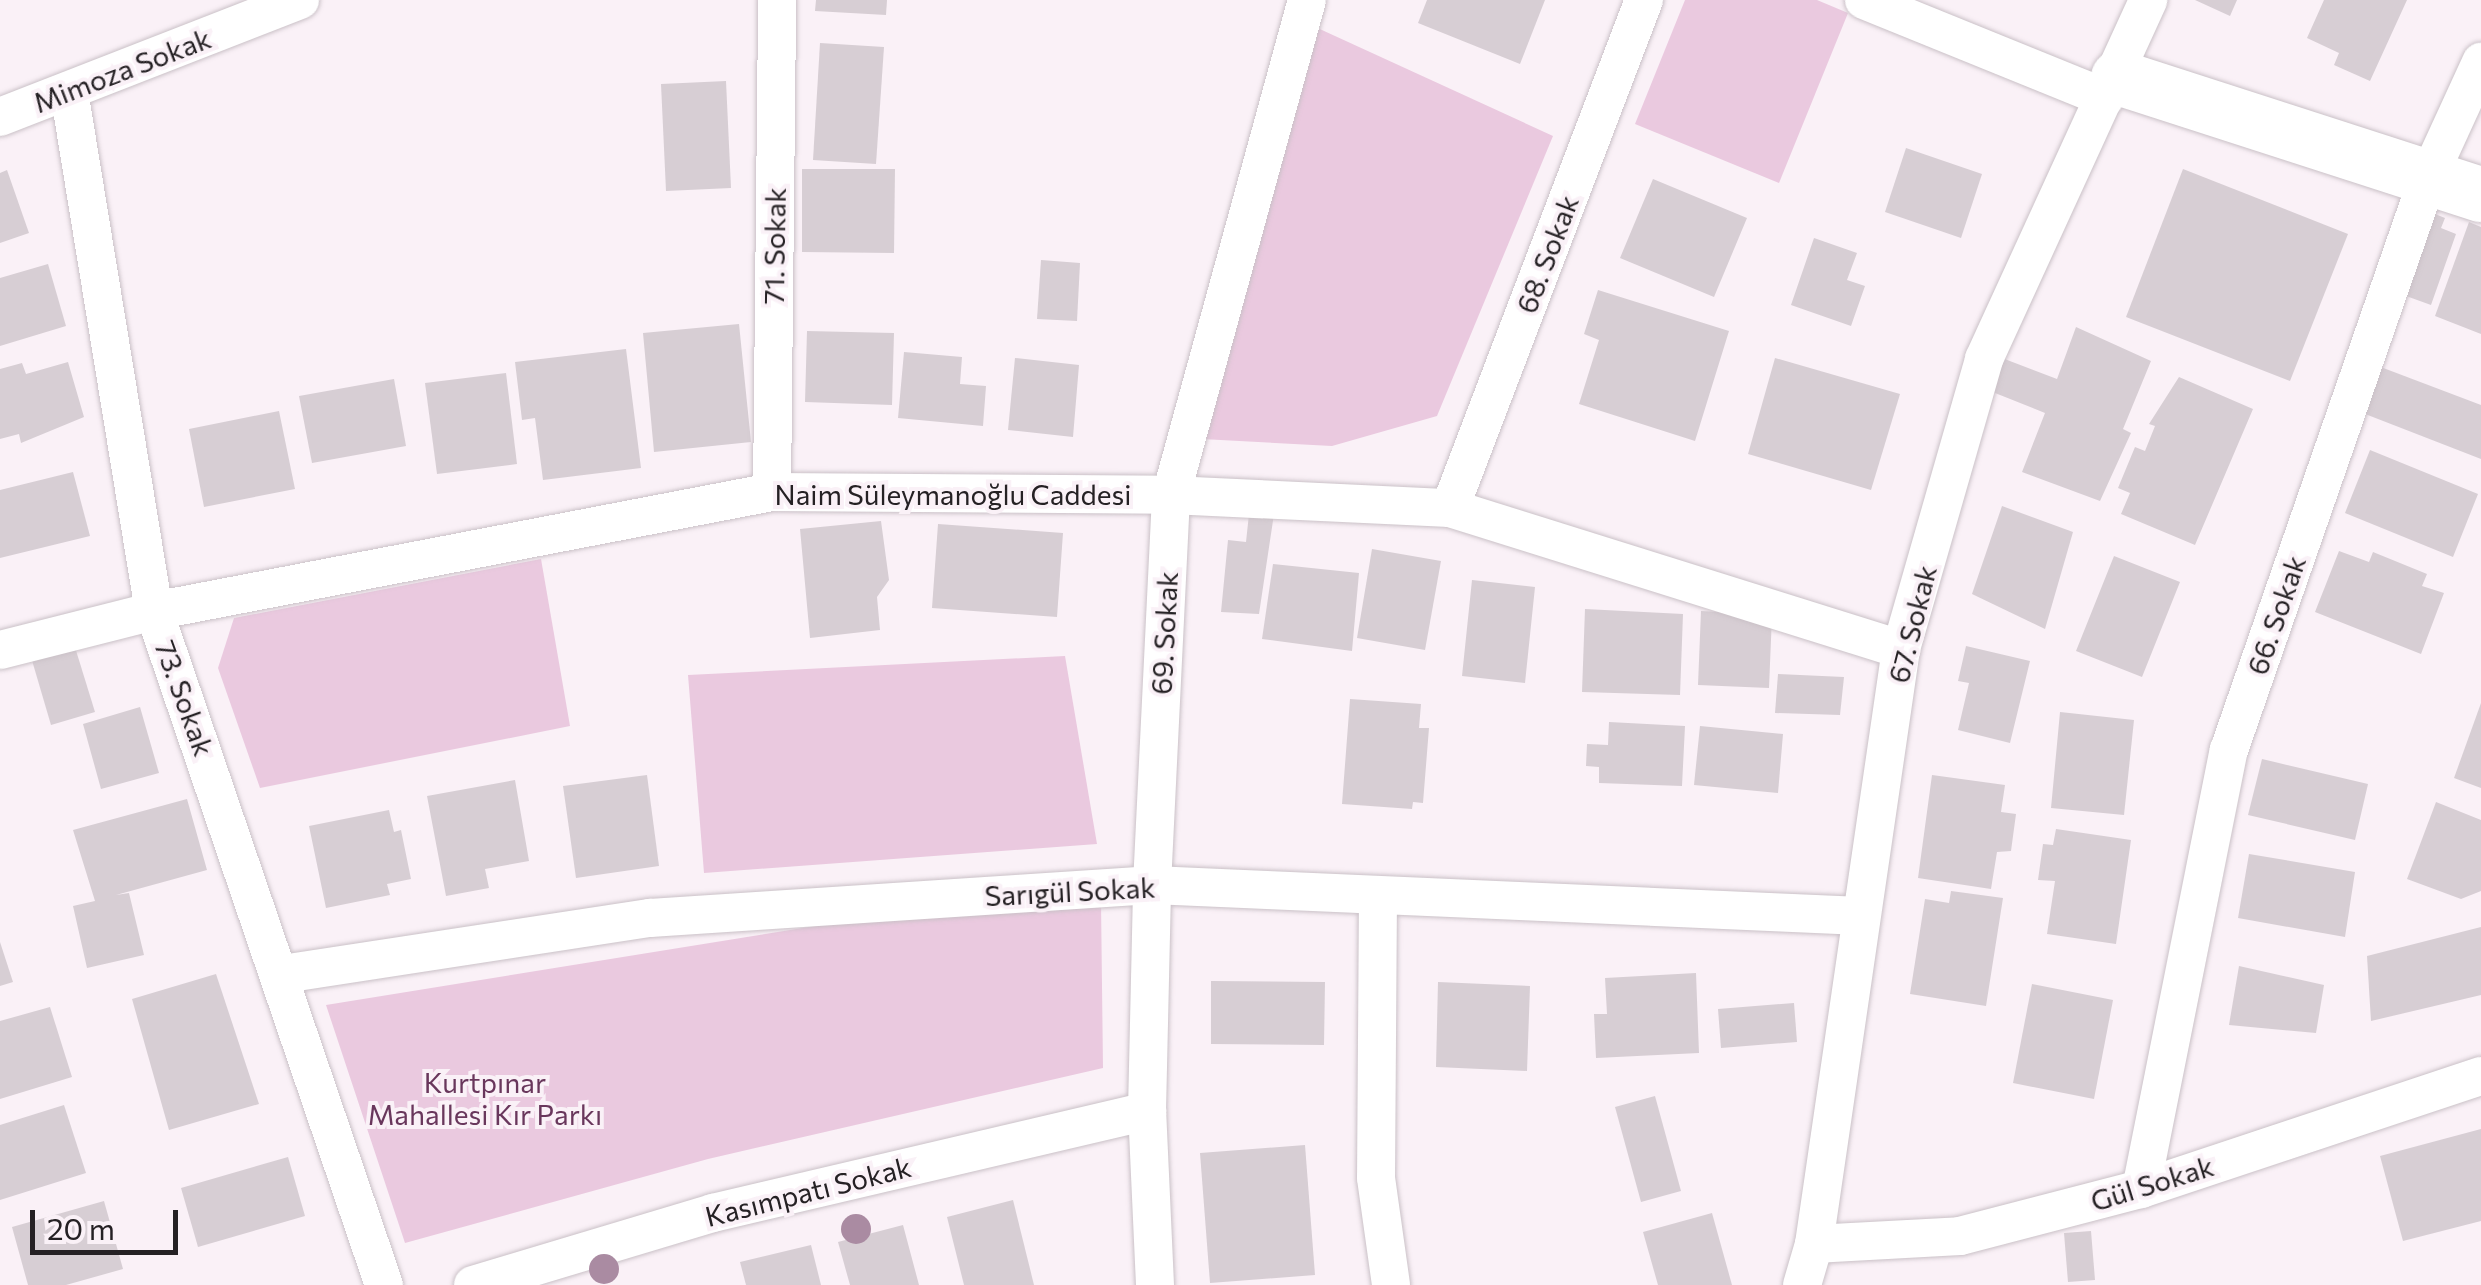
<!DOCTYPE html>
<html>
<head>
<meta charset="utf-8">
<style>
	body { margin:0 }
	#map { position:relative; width:2481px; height:1285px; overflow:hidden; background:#faf1f7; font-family:Commissioner,sans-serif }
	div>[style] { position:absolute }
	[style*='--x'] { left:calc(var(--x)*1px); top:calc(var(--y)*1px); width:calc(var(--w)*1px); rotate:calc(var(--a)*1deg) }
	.green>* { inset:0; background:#eac9df }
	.building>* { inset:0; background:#d7ced4 }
	.roads { filter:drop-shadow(0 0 2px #cac1c7) drop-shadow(0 0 2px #cac1c7) }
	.street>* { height:38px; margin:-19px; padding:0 19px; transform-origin:19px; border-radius:19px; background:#fff }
	.secondary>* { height:55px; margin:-27.5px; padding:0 27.5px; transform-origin:27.5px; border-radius:27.5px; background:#fff }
	.trees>* { width:30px; height:30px; margin:-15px; border-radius:50%; background:#aa8ba2 }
	span { translate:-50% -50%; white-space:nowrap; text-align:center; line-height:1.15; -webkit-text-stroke:8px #faf1f7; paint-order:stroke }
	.street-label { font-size:28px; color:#252124 }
	.park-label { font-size:28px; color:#69375c }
	.scale { position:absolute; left:30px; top:1210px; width:148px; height:45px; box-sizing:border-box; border:5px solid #252124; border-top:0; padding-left:12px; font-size:30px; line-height:35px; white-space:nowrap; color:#252124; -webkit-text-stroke:8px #faf1f7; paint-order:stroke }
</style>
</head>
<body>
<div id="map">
	<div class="green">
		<i style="clip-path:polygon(1685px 0,1817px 0,1848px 13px,1779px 183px,1635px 124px)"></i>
		<i style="clip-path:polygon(1311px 25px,1553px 136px,1437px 416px,1332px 446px,1202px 439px)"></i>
		<i style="clip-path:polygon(541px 559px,570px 726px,260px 788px,218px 668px,234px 618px)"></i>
		<i style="clip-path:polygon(1065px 656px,1097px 844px,704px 873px,688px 675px)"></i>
		<i style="clip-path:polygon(1101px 901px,1103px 1068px,708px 1159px,405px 1243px,326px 1005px,871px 917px)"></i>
	</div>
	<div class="building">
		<i style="clip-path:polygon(816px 0,887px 0,886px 15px,815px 11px)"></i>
		<i style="clip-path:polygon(1427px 0,1545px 0,1520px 64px,1418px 23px)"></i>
		<i style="clip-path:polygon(2195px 0,2237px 0,2230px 16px)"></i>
		<i style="clip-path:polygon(2324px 0,2407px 0,2370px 81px,2334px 65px,2339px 53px,2307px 38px)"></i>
		<i style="clip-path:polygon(820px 43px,884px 47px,876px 164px,813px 160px)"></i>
		<i style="clip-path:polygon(726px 81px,731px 188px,666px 191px,661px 84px)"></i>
		<i style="clip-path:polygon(1906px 148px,1982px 174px,1961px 238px,1885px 212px)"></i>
		<i style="clip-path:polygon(802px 169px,895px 169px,894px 253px,802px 252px)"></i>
		<i style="clip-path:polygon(2183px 169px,2348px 234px,2290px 381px,2126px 317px)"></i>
		<i style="clip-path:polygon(7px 170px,29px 233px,0 243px,0 173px)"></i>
		<i style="clip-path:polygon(1653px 179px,1747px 218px,1714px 297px,1620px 258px)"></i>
		<i style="clip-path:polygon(2425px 210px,2445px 218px,2441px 228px,2456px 234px,2431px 305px,2395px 292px)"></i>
		<i style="clip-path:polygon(2469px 222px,2481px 227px,2481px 334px,2435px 316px)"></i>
		<i style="clip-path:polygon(1814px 238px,1857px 253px,1847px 280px,1865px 286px,1851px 326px,1791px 305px)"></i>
		<i style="clip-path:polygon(1041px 260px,1080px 263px,1077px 321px,1037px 319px)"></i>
		<i style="clip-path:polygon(48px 264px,66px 326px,0 346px,0 278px)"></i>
		<i style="clip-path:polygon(1598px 290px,1729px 331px,1695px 441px,1579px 404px,1599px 340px,1584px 334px)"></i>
		<i style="clip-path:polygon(739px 324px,751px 442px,654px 452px,643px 333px)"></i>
		<i style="clip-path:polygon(2076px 327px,2151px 361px,2123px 429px,2131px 433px,2100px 501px,2022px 472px,2045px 413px,1990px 391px,2002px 358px,2057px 379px)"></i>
		<i style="clip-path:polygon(807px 331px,894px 333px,892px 405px,805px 402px)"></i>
		<i style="clip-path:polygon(626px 349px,641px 468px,543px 480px,535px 418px,522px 420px,515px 362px)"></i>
		<i style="clip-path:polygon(904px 352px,962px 357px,960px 384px,986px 386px,983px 426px,898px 418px)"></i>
		<i style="clip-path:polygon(1015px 358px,1079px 365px,1073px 437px,1008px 430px)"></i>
		<i style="clip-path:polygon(1775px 358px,1900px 394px,1871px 490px,1748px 454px)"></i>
		<i style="clip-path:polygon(68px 362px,84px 417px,21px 443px,19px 434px,0 439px,0 369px,22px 363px,26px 374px)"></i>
		<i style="clip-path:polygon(2378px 366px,2481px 405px,2481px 459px,2360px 412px)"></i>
		<i style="clip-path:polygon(506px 373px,517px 464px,437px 474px,425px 383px)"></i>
		<i style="clip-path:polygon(2179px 377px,2253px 409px,2195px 545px,2121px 514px,2130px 493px,2118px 488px,2135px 447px,2145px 451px,2155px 426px,2149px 424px)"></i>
		<i style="clip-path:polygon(394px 379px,406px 446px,312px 463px,299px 396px)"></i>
		<i style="clip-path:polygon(279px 411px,295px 489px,204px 507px,189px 429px)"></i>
		<i style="clip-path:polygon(2370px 450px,2478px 494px,2453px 557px,2345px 513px)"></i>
		<i style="clip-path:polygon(73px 472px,90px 536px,0 558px,0 490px)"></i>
		<i style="clip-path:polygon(2002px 506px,2073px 532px,2045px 629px,1972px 594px)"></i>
		<i style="clip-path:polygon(1249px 514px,1274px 514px,1259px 614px,1221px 612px,1228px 540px,1246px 542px)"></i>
		<i style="clip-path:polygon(881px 521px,889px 580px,877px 597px,880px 630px,810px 638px,800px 529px)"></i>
		<i style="clip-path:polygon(938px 524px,1063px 533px,1057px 617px,932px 608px)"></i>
		<i style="clip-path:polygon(1372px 549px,1441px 561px,1425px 650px,1357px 638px)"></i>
		<i style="clip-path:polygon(2339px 551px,2369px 562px,2373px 552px,2427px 574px,2422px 586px,2444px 593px,2421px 654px,2315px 612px)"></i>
		<i style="clip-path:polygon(2114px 556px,2180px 582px,2142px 677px,2076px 651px)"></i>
		<i style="clip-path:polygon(1273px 564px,1359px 573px,1352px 651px,1262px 639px)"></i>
		<i style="clip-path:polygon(1472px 580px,1535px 587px,1525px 683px,1462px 676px)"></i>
		<i style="clip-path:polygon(1585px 609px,1683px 614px,1680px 695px,1582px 692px)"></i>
		<i style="clip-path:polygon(1701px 611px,1772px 615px,1769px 688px,1698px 685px)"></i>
		<i style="clip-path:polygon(74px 644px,95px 712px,51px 725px,31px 657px)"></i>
		<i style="clip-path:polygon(1966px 646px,2030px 661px,2010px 743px,1958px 730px,1969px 683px,1958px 681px)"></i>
		<i style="clip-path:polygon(1778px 674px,1844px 677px,1840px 715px,1775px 713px)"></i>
		<i style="clip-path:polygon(1350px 699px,1421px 704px,1419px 728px,1429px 728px,1423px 803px,1413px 802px,1412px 809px,1342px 804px)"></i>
		<i style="clip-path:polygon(2481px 703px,2481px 788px,2454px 778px)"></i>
		<i style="clip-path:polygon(140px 707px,159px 773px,101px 789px,83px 724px)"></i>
		<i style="clip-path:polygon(2060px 712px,2134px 720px,2124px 815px,2051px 808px)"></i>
		<i style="clip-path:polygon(1609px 722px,1685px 726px,1682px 786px,1599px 783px,1599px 767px,1586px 766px,1587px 744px,1608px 745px)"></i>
		<i style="clip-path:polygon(1700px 726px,1783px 734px,1778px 793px,1694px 785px)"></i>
		<i style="clip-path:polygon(2262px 759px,2368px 784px,2355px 840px,2248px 815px)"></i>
		<i style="clip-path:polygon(647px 775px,659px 866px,576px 878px,563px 786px)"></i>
		<i style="clip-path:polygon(1932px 775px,2005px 785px,2001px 812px,2016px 814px,2011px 851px,1997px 852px,1991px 889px,1918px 878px)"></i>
		<i style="clip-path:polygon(515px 780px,529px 861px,485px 869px,489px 888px,446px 896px,427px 796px)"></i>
		<i style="clip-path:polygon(187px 799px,207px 870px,116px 895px,129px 893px,144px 955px,87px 968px,73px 906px,95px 901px,73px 830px)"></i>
		<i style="clip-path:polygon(2436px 802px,2481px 820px,2481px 891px,2461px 899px,2407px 879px)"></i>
		<i style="clip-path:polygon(389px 810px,394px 832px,401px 830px,411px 879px,387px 884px,390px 895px,326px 908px,309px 826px)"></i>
		<i style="clip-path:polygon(2056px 829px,2131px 840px,2116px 944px,2047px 934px,2055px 881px,2038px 880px,2043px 844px,2053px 845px)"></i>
		<i style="clip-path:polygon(2249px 854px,2355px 872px,2345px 937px,2238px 918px)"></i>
		<i style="clip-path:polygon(1951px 891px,2003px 898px,1986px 1006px,1910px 994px,1925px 899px,1949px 903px)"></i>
		<i style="clip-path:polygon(2481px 927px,2481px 995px,2371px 1021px,2367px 956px)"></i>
		<i style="clip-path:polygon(0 942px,13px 982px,0 986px)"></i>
		<i style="clip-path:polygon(2239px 966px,2324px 985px,2316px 1033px,2229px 1025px)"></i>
		<i style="clip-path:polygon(1696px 973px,1699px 1053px,1596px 1058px,1594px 1014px,1607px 1014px,1605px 978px)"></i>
		<i style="clip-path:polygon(216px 974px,259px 1104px,169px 1130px,132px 999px)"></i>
		<i style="clip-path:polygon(1211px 981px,1325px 982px,1324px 1045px,1211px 1044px)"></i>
		<i style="clip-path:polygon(1438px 982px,1530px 986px,1527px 1071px,1436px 1067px)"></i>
		<i style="clip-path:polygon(2032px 984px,2113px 1000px,2094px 1099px,2013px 1083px)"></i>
		<i style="clip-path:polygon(1794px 1003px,1797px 1042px,1721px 1048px,1718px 1009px)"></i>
		<i style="clip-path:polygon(50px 1007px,72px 1077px,0 1099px,0 1021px)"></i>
		<i style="clip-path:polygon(1655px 1096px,1681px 1191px,1641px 1202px,1615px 1107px)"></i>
		<i style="clip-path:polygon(64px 1105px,86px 1173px,0 1200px,0 1125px)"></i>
		<i style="clip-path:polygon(2481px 1129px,2481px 1221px,2403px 1241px,2380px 1156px)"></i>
		<i style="clip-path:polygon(1305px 1145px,1315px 1275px,1210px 1283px,1200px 1153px)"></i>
		<i style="clip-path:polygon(288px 1157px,305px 1216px,198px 1247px,181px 1188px)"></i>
		<i style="clip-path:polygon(1013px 1200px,1034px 1285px,964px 1285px,947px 1217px)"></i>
		<i style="clip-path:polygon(104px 1201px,123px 1269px,66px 1285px,28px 1285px,12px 1227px)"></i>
		<i style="clip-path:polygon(1712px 1213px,1732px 1285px,1658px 1285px,1643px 1232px)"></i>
		<i style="clip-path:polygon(903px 1225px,919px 1285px,850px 1285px,838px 1242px)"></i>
		<i style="clip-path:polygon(2091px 1231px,2095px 1280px,2068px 1282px,2064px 1233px)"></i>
		<i style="clip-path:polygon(811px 1245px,821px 1285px,746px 1285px,740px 1262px)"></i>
	</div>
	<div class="roads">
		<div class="street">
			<i style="--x:1864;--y:0;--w:260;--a:22.1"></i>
			<i style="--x:69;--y:91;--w:527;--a:80.72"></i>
			<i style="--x:154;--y:611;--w:712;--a:71.16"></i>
			<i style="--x:0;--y:117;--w:322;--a:-21.3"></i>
			<i style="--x:772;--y:492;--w:492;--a:-89.4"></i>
			<i style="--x:1450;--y:508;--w:544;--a:-69.1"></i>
			<i style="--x:0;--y:650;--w:159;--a:-14.2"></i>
			<i style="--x:154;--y:611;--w:629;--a:-10.9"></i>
			<i style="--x:772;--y:492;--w:399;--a:0.4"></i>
			<i style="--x:1171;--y:495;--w:279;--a:2.7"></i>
			<i style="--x:1450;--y:508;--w:473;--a:17.4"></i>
			<i style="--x:1378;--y:895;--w:283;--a:90.4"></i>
			<i style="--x:1376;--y:1178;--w:108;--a:82"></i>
			<i style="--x:283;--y:974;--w:371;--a:-8.7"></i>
			<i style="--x:650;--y:918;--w:503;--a:-3.76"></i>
			<i style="--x:1152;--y:885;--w:710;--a:2.5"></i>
			<i style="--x:2141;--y:1189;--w:448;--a:-78.7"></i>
			<i style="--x:2229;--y:750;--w:606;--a:-70.82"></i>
			<i style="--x:2428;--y:178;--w:128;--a:-65.4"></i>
			<i style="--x:1814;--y:1244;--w:146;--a:-3.1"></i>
			<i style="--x:1960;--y:1236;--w:187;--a:-14.6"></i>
			<i style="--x:2141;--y:1189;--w:358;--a:-18.4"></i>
			<i style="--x:473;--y:1285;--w:251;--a:-16.7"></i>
			<i style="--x:713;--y:1213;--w:446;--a:-13.2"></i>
			<i style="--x:1155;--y:1285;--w:174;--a:-92.6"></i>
			<i style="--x:1147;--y:1111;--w:226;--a:-88.7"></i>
			<i style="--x:1152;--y:885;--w:390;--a:-87.2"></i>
			<i style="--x:1171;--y:495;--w:513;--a:-74.64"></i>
			<i style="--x:1802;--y:1285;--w:43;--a:-73.7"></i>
			<i style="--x:1814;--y:1244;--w:601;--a:-81.68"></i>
			<i style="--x:1901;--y:649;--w:302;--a:-74"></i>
			<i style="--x:1984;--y:359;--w:395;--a:-65.4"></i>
		</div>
		<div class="secondary">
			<i style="--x:2118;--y:77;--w:381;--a:17.9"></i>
		</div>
	</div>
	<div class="trees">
		<i style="left:856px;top:1229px"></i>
		<i style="left:604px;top:1269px"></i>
	</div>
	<div class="street-label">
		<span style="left:122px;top:70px;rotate:-21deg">Mimoza Sokak</span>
		<span style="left:774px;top:246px;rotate:-89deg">71. Sokak</span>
		<span style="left:1547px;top:254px;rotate:-69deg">68. Sokak</span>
		<span style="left:953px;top:494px">Naim Süleymanoğlu Caddesi</span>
		<span style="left:2276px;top:615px;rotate:-71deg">66. Sokak</span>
		<span style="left:1912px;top:624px;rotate:-76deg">67. Sokak</span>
		<span style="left:1164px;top:633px;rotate:-87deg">69. Sokak</span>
		<span style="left:185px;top:698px;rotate:70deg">73. Sokak</span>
		<span style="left:1070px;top:891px;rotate:-3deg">Sarıgül Sokak</span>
		<span style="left:2152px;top:1183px;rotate:-17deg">Gül Sokak</span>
		<span style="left:808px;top:1191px;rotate:-14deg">Kasımpatı Sokak</span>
	</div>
	<div class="park-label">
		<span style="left:485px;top:1098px">Kurtpınar<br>Mahallesi Kır Parkı</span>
	</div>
	<div class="scale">20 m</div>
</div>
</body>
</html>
